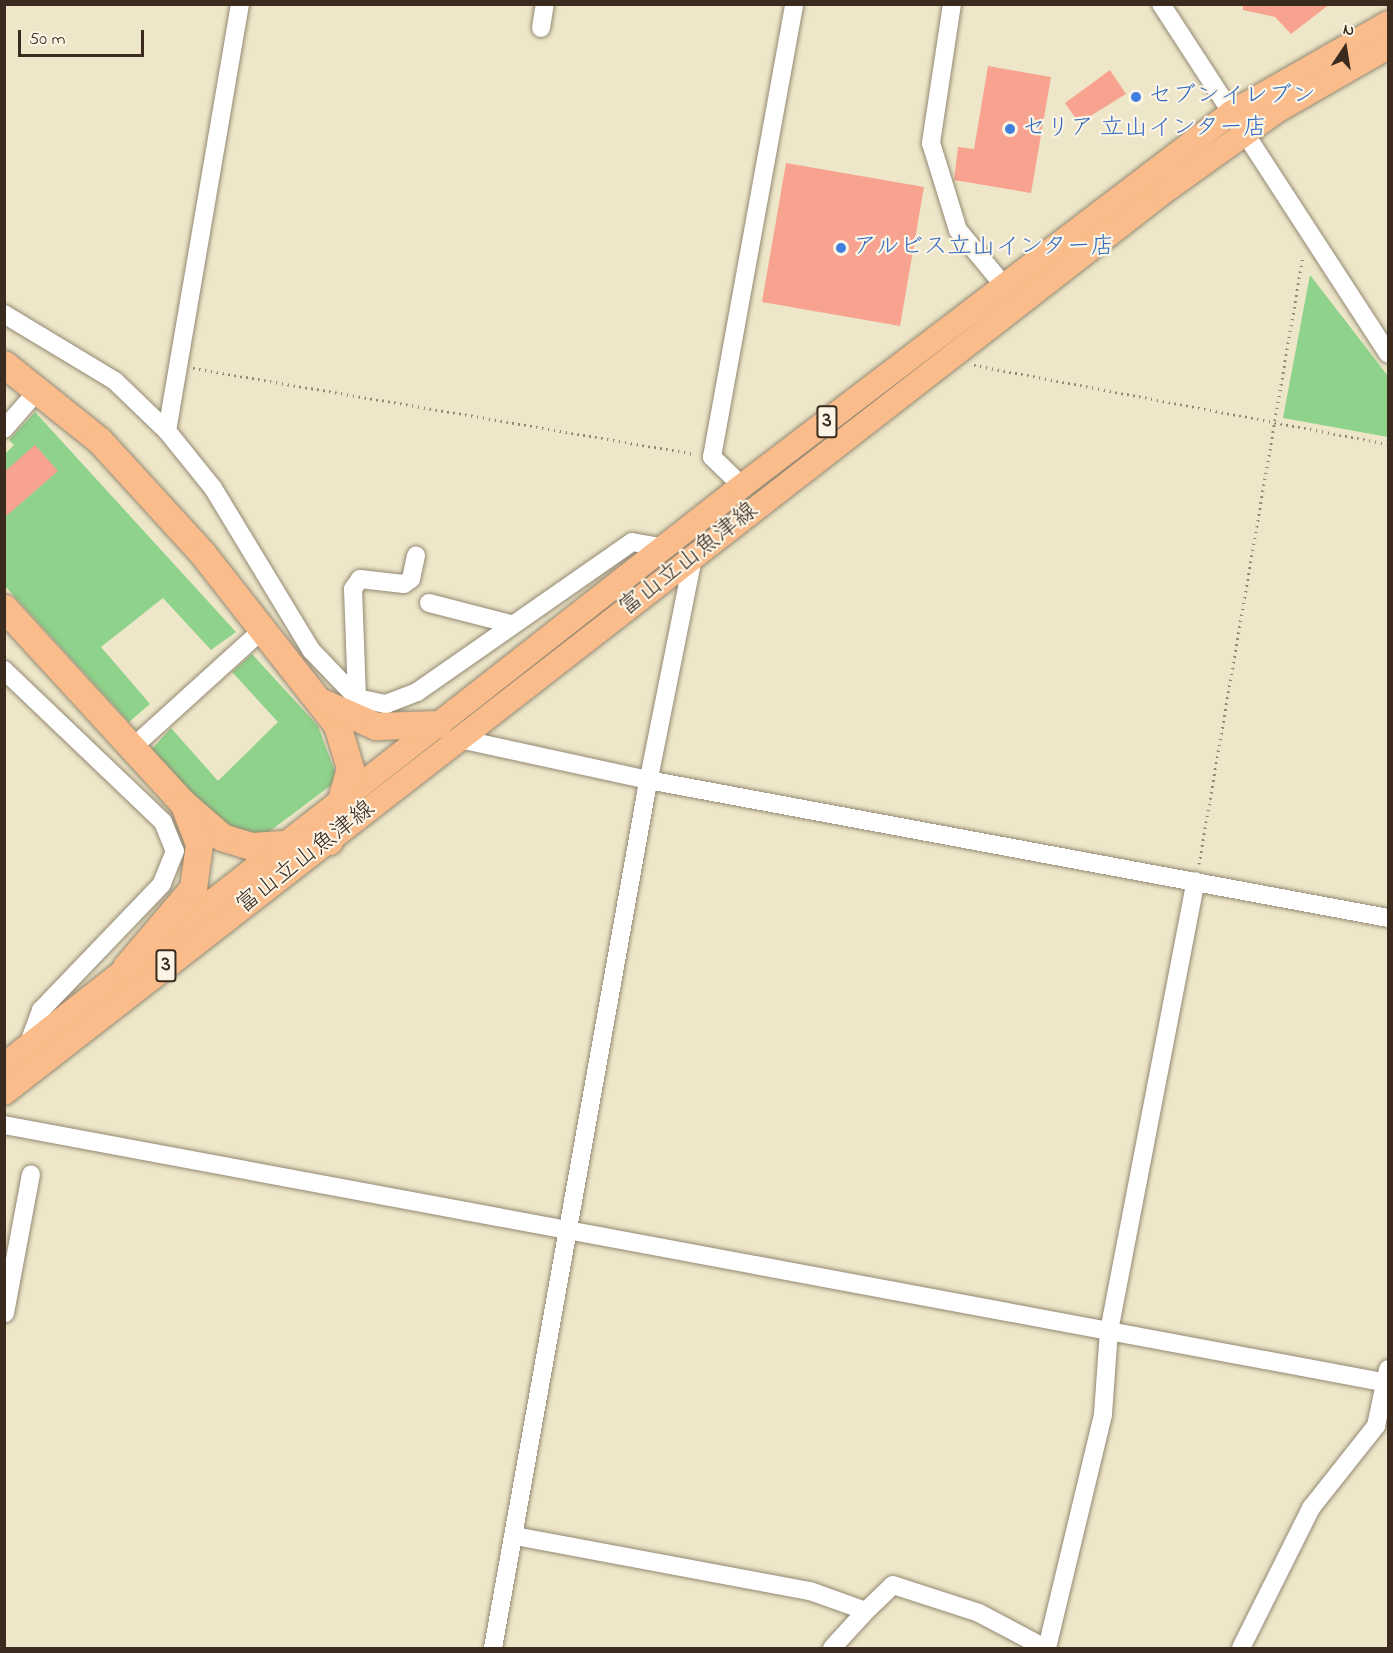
<!DOCTYPE html>
<html>
<head>
<meta charset="utf-8">
<style>
	body { margin:0 }
	#map { position:relative; width:1393px; height:1653px; overflow:hidden; background:#ede6c8; font-family:"Indie Flower","Klee One",sans-serif }
	div>[style] { position:absolute }
	[style*='--x'] { left:calc(var(--x)*1px); top:calc(var(--y)*1px); width:calc(var(--w)*1px); rotate:calc(var(--a)*1deg) }
	.green>* { inset:0; background:#8ed28b }
	.building>* { inset:0; background:#f8a38f }
	.path>* { height:3px; margin-top:-1.5px; transform-origin:0; background:repeating-linear-gradient(90deg,#948873 0 1.5px,transparent 0 6px) }
	.roads { filter:drop-shadow(0 0 2px #948873) drop-shadow(0 0 2px #948873) }
	.minor>* { height:18px; margin:-9px; padding:0 9px; transform-origin:9px; border-radius:9px; background:#fff }
	.major>* { height:24px; margin:-12px; padding:0 12px; transform-origin:12px; border-radius:12px; background:#f9bc8a }
	.highway>* { height:27px; margin:-13.5px; padding:0 13.5px; transform-origin:13.5px; border-radius:13.5px; background:#f9bc8a }
	.dots>* { width:16px; height:16px; translate:-50% -50%; box-sizing:border-box; border:3px solid #fcf5e5; border-radius:50% }
	span { translate:-50% -50%; white-space:nowrap; text-align:center; line-height:1.15; -webkit-text-stroke:4.5px #fcf5e5; paint-order:stroke }
	.shield-label span { padding:2px 4px; background:#fcf5e5; border:2px solid; border-radius:4px; -webkit-text-stroke-width:0 }
	.shield-label { font-size:22px; color:#3b2a1e; font-weight:700 }
	.shop-label { font-size:24px; color:#366cbe }
	.left { translate:0 -50%; text-align:left }
	.street-label { font-size:24px; color:#3b2a1e }
	.frame { position:absolute; inset:0; border:6px solid #3b2a1e; pointer-events:none }
	.north { position:absolute; left:1315px; top:18px; width:60px; height:60px; -webkit-text-stroke:4px #fcf5e5; paint-order:stroke; rotate:12deg; font-size:16px; font-weight:700; line-height:24px; text-align:center; color:#3b2a1e }
	.north::after { content:''; display:block; margin:auto; width:21px; height:27px; background:#3b2a1e; clip-path:polygon(50% 0,100% 100%,50% 72%,0 100%) }
	.scale { position:absolute; left:18px; top:30px; width:126px; height:27px; box-sizing:border-box; border:3px solid #3b2a1e; border-top:0; padding-left:8px; font-size:18px; line-height:21px; white-space:nowrap; color:#3b2a1e; -webkit-text-stroke:4px #fcf5e5; paint-order:stroke }
</style>
</head>
<body>
<div id="map">
	<div class="green">
		<i style="clip-path:polygon(1310px 275px,1388px 376px,1388px 437px,1283px 418px)"></i>
		<i style="clip-path:polygon(35px 412px,236px 632px,211px 650px,163px 598px,101px 647px,150px 704px,129px 722px,5px 586px,5px 454px,14px 445px,9px 440px)"></i>
		<i style="clip-path:polygon(252px 654px,318px 726px,338px 780px,266px 834px,234px 837px,196px 810px,151px 750px,171px 728px,218px 781px,278px 722px,232px 672px)"></i>
	</div>
	<div class="building">
		<i style="clip-path:polygon(1243px 4px,1330px 4px,1291px 34px,1275px 17px,1243px 10px)"></i>
		<i style="clip-path:polygon(988px 66px,1051px 77px,1031px 193px,954px 180px,958px 147px,974px 149px)"></i>
		<i style="clip-path:polygon(1110px 70px,1126px 94px,1079px 123px,1065px 103px)"></i>
		<i style="clip-path:polygon(786px 163px,924px 187px,900px 326px,762px 302px)"></i>
		<i style="clip-path:polygon(35px 445px,58px 471px,4px 518px,4px 472px)"></i>
	</div>
	<div class="path">
		<i style="--x:974;--y:365;--w:421;--a:10.8"></i>
		<i style="--x:193;--y:368;--w:509;--a:9.72"></i>
		<i style="--x:1199;--y:864;--w:617;--a:-80.29"></i>
	</div>
	<div class="roads">
		<div class="minor">
			<i style="--x:952;--y:4;--w:141;--a:98.6"></i>
			<i style="--x:931;--y:143;--w:91;--a:72.8"></i>
			<i style="--x:958;--y:230;--w:74;--a:50.5"></i>
			<i style="--x:1161;--y:4;--w:417;--a:57"></i>
			<i style="--x:541;--y:28;--w:24;--a:-81"></i>
			<i style="--x:4;--y:314;--w:130;--a:31.1"></i>
			<i style="--x:115;--y:381;--w:72;--a:43.9"></i>
			<i style="--x:167;--y:431;--w:73;--a:51.1"></i>
			<i style="--x:213;--y:488;--w:189;--a:58.8"></i>
			<i style="--x:311;--y:650;--w:66;--a:46.2"></i>
			<i style="--x:357;--y:698;--w:30;--a:12"></i>
			<i style="--x:386;--y:704;--w:33;--a:-21"></i>
			<i style="--x:417;--y:692;--w:262;--a:-34.9"></i>
			<i style="--x:632;--y:542;--w:36;--a:10"></i>
			<i style="--x:4;--y:429;--w:55;--a:-48.7"></i>
			<i style="--x:167;--y:431;--w:433;--a:-80.3"></i>
			<i style="--x:742;--y:486;--w:42;--a:-136"></i>
			<i style="--x:712;--y:457;--w:460;--a:-79.7"></i>
			<i style="--x:429;--y:603;--w:85;--a:14.4"></i>
			<i style="--x:4;--y:670;--w:220;--a:43.7"></i>
			<i style="--x:163;--y:822;--w:31;--a:68"></i>
			<i style="--x:175;--y:851;--w:35;--a:112"></i>
			<i style="--x:162;--y:884;--w:175;--a:133.8"></i>
			<i style="--x:41;--y:1010;--w:40;--a:110.2"></i>
			<i style="--x:357;--y:698;--w:109;--a:-92.1"></i>
			<i style="--x:353;--y:589;--w:12;--a:-55"></i>
			<i style="--x:360;--y:579;--w:44;--a:6.5"></i>
			<i style="--x:404;--y:584;--w:9;--a:-36"></i>
			<i style="--x:411;--y:579;--w:24;--a:-78"></i>
			<i style="--x:460;--y:739;--w:192;--a:12.3"></i>
			<i style="--x:648;--y:780;--w:753;--a:10.56"></i>
			<i style="--x:133;--y:747;--w:171;--a:-42.2"></i>
			<i style="--x:4;--y:1125;--w:1408;--a:10.56"></i>
			<i style="--x:5;--y:1313;--w:141;--a:-79.4"></i>
			<i style="--x:515;--y:1536;--w:300;--a:10.6"></i>
			<i style="--x:810;--y:1591;--w:59;--a:19.7"></i>
			<i style="--x:866;--y:1611;--w:37;--a:-44"></i>
			<i style="--x:893;--y:1585;--w:90;--a:18"></i>
			<i style="--x:979;--y:1613;--w:75;--a:27.9"></i>
			<i style="--x:493;--y:1648;--w:869;--a:-79.85"></i>
			<i style="--x:646;--y:793;--w:240;--a:-78.7"></i>
			<i style="--x:832;--y:1648;--w:50;--a:-47.4"></i>
			<i style="--x:1047;--y:1648;--w:241;--a:-76.5"></i>
			<i style="--x:1103;--y:1414;--w:83;--a:-85.9"></i>
			<i style="--x:1109;--y:1331;--w:458;--a:-79.1"></i>
			<i style="--x:1241;--y:1648;--w:157;--a:-63.4"></i>
			<i style="--x:1311;--y:1508;--w:105;--a:-51.6"></i>
			<i style="--x:1376;--y:1426;--w:58;--a:-78.1"></i>
		</div>
		<div class="major">
			<i style="--x:4;--y:1065;--w:938;--a:-38.12"></i>
			<i style="--x:742;--y:486;--w:615;--a:-37.34"></i>
			<i style="--x:1231;--y:113;--w:181;--a:-29.8"></i>
			<i style="--x:4;--y:1093;--w:1467;--a:-37.85"></i>
			<i style="--x:1162;--y:193;--w:143;--a:-35.6"></i>
			<i style="--x:1278;--y:110;--w:127;--a:-29.8"></i>
		</div>
		<div class="highway">
			<i style="--x:4;--y:364;--w:122;--a:38.7"></i>
			<i style="--x:99;--y:440;--w:154;--a:47.6"></i>
			<i style="--x:203;--y:554;--w:217;--a:51.9"></i>
			<i style="--x:337;--y:725;--w:45;--a:73.2"></i>
			<i style="--x:350;--y:768;--w:76;--a:106"></i>
			<i style="--x:329;--y:841;--w:78;--a:176.3"></i>
			<i style="--x:251;--y:846;--w:30;--a:-163"></i>
			<i style="--x:222;--y:837;--w:53;--a:-138.8"></i>
			<i style="--x:182;--y:802;--w:263;--a:-132.5"></i>
			<i style="--x:324;--y:703;--w:57;--a:23.9"></i>
			<i style="--x:376;--y:726;--w:62;--a:-1.8"></i>
			<i style="--x:126;--y:967;--w:104;--a:-49.7"></i>
			<i style="--x:193;--y:888;--w:44;--a:-82.2"></i>
			<i style="--x:199;--y:844;--w:39;--a:-111"></i>
		</div>
	</div>
	<div class="dots">
		<i style="left:1136px;top:97px;background:#3f7fe0"></i>
		<i style="left:1010px;top:129px;background:#3f7fe0"></i>
		<i style="left:841px;top:248px;background:#3f7fe0"></i>
	</div>
	<div class="shield-label">
		<span style="left:827px;top:422px">3</span>
		<span style="left:166px;top:966px">3</span>
	</div>
	<div class="shop-label">
		<span class="left" style="left:1148px;top:97px">セブンイレブン</span>
		<span class="left" style="left:1022px;top:129px">セリア 立山インター店</span>
		<span class="left" style="left:853px;top:248px">アルビス立山インター店</span>
	</div>
	<div class="street-label">
		<span style="left:689px;top:560px;rotate:-38deg">富山立山魚津線</span>
		<span style="left:306px;top:858px;rotate:-38deg">富山立山魚津線</span>
	</div>
	<div class="frame"></div>
	<div class="north">N</div>
	<div class="scale">50 m</div>
</div>
</body>
</html>
